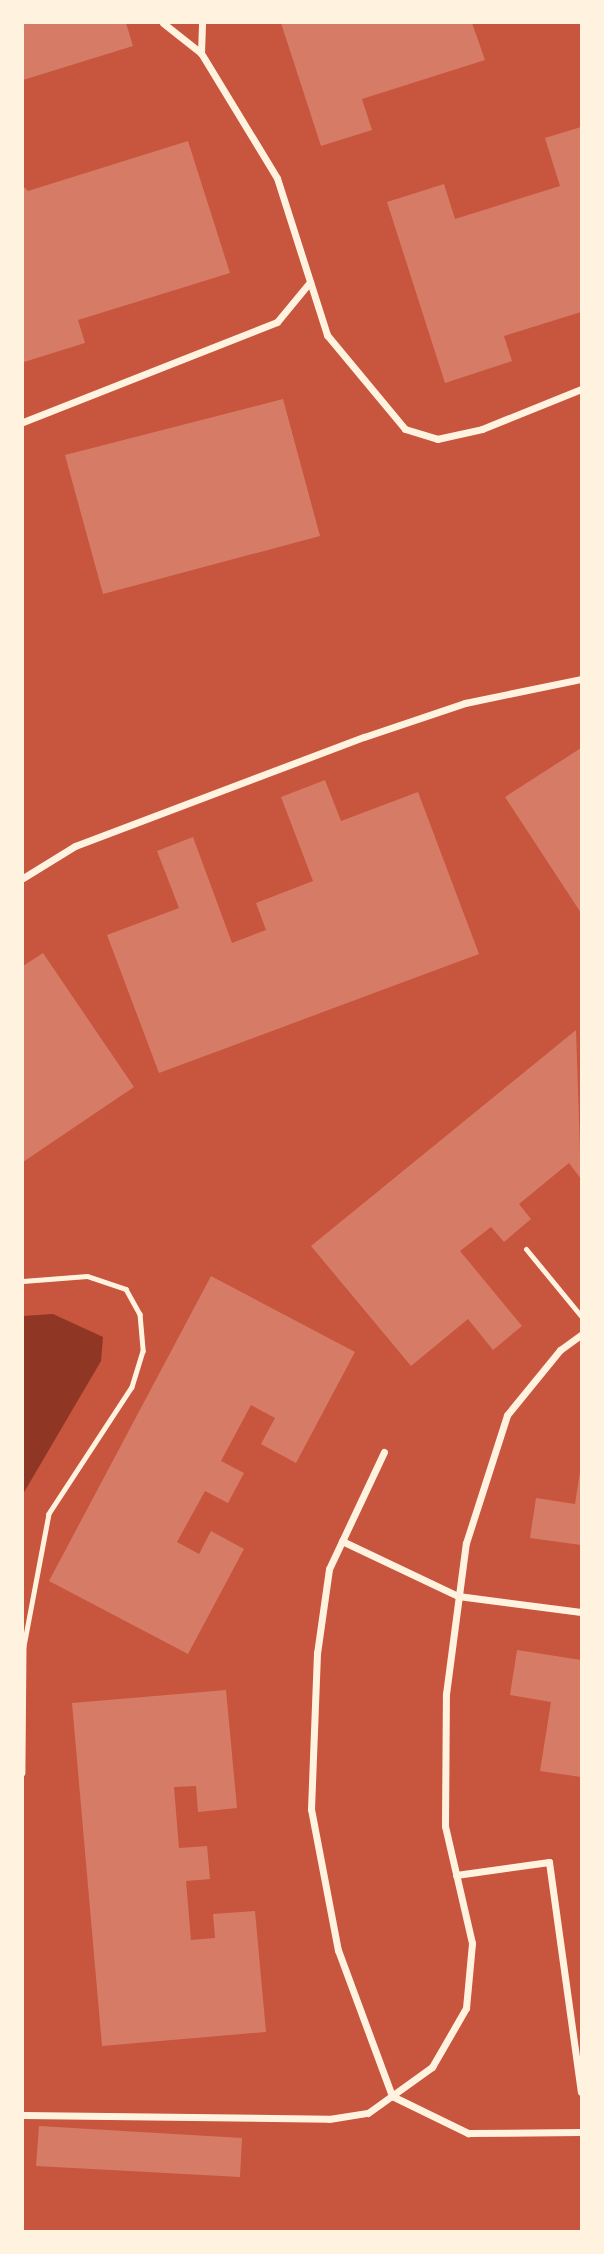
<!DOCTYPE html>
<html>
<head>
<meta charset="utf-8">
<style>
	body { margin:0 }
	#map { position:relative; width:604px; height:2254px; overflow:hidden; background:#c8553d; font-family:Barlow,sans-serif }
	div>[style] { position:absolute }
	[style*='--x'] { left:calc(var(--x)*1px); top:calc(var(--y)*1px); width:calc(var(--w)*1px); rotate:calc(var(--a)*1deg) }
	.water>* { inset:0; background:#8f3625 }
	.building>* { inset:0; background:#d67c66 }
	.path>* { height:4.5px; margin:-2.25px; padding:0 2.25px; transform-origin:2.25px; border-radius:2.25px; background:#fff3e0 }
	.service>* { height:5px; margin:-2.5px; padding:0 2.5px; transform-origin:2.5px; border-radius:2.5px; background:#fff3e0 }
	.minor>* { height:7px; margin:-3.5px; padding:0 3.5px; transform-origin:3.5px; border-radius:3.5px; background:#fff3e0 }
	span { translate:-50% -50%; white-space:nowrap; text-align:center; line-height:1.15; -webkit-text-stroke:5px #fff3e0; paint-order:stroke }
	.frame { position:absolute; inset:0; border:24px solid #fff3e0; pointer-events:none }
</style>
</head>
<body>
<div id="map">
	<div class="water">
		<i style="clip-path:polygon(53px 1314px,103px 1337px,101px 1361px,23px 1494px,23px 1316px)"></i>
	</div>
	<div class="building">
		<i style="clip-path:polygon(23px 23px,126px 23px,133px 46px,23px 80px)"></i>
		<i style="clip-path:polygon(281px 23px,472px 23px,485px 60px,362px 99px,372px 130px,321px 146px)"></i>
		<i style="clip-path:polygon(581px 127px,581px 312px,504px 336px,512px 361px,445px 383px,387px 202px,444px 184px,455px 219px,560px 186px,545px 138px)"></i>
		<i style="clip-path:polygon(188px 141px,230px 273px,78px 320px,85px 343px,24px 362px,23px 186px,28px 191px)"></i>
		<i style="clip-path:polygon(283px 399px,320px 536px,103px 594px,65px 455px)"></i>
		<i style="clip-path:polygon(581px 748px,581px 913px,505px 797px)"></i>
		<i style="clip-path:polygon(325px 780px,341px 821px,418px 792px,479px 954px,159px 1073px,107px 935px,179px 908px,157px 851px,193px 837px,232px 943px,266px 930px,256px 903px,313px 881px,281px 797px)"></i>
		<i style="clip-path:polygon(43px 953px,134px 1087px,23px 1162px,23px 966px)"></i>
		<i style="clip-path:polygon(576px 1030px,581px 1179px,569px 1163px,519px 1204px,531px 1219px,504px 1242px,491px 1227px,460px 1251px,522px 1326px,493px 1350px,468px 1319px,411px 1366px,311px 1246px)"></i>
		<i style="clip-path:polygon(211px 1276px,355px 1352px,296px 1463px,261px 1444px,275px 1418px,251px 1405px,221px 1461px,244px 1473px,228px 1503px,205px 1491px,177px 1542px,199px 1554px,211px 1531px,244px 1549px,188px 1654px,49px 1581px)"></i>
		<i style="clip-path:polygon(580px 1472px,581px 1545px,530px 1538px,536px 1498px,575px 1504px)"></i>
		<i style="clip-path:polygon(517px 1650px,581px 1660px,581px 1777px,540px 1771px,551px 1702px,510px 1695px)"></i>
		<i style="clip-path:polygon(226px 1690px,237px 1808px,198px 1812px,196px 1786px,174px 1787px,179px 1848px,207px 1846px,210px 1879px,186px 1881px,191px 1940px,215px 1938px,213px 1914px,255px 1911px,266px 2032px,102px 2046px,72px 1703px)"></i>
		<i style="clip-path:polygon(39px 2126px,242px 2138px,240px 2177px,36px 2166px)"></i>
	</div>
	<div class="path">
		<i style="--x:23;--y:1281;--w:64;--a:-4.5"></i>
		<i style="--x:87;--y:1276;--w:41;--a:18.4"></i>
		<i style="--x:126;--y:1289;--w:29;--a:61"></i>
		<i style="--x:140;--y:1314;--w:37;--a:85"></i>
		<i style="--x:143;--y:1351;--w:38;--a:107"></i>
		<i style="--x:132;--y:1387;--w:152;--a:123.2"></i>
		<i style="--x:49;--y:1514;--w:134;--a:100.7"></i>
		<i style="--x:24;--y:1646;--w:127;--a:90.5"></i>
	</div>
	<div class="service">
		<i style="--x:526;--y:1249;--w:87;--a:50.6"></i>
	</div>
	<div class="minor">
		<i style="--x:163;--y:23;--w:48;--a:38.3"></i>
		<i style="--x:201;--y:53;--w:146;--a:58.7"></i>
		<i style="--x:277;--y:178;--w:165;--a:72.3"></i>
		<i style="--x:327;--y:335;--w:122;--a:50.3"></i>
		<i style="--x:405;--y:429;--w:34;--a:17"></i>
		<i style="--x:437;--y:439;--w:46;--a:-12.5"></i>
		<i style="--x:482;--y:429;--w:107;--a:-22"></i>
		<i style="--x:201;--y:53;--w:30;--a:-88"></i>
		<i style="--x:23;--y:422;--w:273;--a:-21.5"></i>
		<i style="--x:277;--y:322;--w:52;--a:-50.5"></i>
		<i style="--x:23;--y:878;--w:61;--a:-31.6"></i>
		<i style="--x:75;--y:846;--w:309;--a:-20.7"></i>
		<i style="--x:364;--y:737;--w:107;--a:-18.6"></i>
		<i style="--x:465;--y:703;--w:118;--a:-11.7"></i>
		<i style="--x:384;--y:1452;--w:129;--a:115.2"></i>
		<i style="--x:329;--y:1569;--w:85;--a:98.1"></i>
		<i style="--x:317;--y:1653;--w:156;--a:92.2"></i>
		<i style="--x:311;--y:1809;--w:144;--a:79.2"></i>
		<i style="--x:338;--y:1950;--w:156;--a:69.7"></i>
		<i style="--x:392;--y:2096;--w:85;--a:26"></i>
		<i style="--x:468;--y:2133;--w:113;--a:-0.5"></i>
		<i style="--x:342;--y:1541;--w:128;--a:25.4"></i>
		<i style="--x:458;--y:1596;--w:124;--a:7.4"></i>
		<i style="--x:456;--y:1875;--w:94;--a:-8"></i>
		<i style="--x:549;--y:1862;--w:232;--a:82.1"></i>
		<i style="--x:23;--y:2115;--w:306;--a:0.7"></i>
		<i style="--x:329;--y:2119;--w:39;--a:-9"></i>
		<i style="--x:368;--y:2113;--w:79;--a:-35.7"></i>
		<i style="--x:432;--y:2067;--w:68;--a:-60"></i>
		<i style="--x:466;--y:2008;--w:65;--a:-84.7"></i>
		<i style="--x:472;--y:1943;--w:120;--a:-103"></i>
		<i style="--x:445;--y:1826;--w:132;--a:-89.6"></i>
		<i style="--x:446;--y:1694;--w:152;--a:-82.5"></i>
		<i style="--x:466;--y:1543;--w:134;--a:-72.2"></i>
		<i style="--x:507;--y:1415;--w:84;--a:-50.8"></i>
		<i style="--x:560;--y:1350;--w:26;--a:-36"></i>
	</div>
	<div class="frame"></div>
</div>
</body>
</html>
